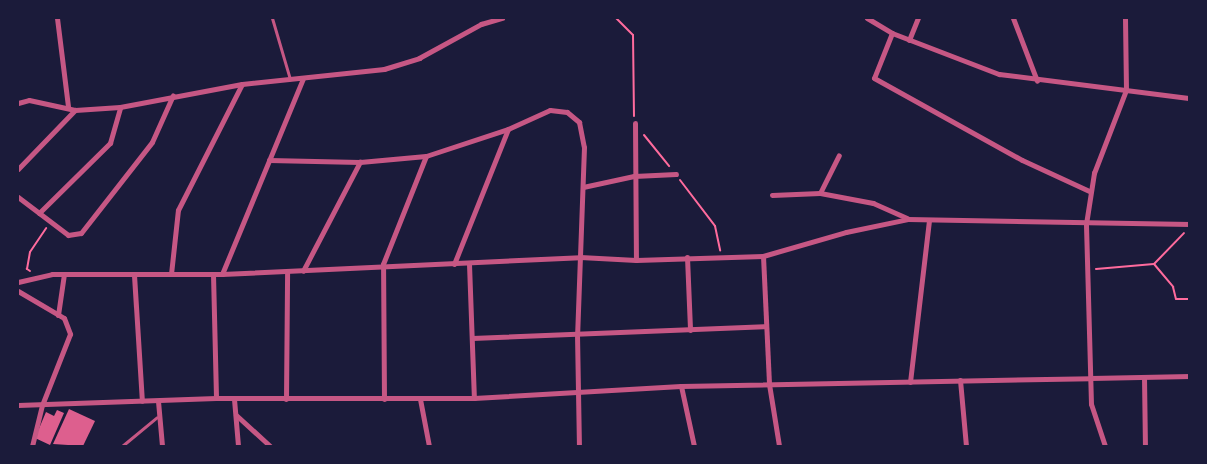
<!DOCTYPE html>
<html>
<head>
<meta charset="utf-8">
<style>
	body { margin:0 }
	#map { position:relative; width:1207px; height:464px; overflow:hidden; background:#1b1b3a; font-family:Signika,sans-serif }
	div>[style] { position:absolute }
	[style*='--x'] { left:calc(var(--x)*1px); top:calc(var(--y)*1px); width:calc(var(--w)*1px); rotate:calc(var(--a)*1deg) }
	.building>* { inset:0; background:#dd5f8e }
	.path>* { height:2px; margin:-1px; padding:0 1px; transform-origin:1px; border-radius:1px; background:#ff6b9d }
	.service>* { height:3px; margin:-1.5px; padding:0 1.5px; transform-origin:1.5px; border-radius:1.5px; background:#c65784 }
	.pedestrian>* { height:4.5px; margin:-2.25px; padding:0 2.25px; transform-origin:2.25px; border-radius:2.25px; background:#c65784 }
	.minor>* { height:5px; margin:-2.5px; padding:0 2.5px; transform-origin:2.5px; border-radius:2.5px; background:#c65784 }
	span { translate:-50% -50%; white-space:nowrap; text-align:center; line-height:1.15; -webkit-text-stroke:4px #1b1b3a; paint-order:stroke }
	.frame { position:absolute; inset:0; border:19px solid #1b1b3a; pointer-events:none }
</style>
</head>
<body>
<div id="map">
	<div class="building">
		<i style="clip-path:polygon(69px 409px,95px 421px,83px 446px,53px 444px)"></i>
		<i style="clip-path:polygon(57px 410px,64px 413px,50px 445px,35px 438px,46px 412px,54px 416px)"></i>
	</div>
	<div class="path">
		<i style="--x:616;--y:18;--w:24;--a:45"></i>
		<i style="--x:633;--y:35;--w:81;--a:89.3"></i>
		<i style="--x:644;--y:135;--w:40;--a:51"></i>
		<i style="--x:680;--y:180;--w:58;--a:52.7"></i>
		<i style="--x:715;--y:226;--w:25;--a:78"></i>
		<i style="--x:1154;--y:264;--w:43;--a:-45.9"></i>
		<i style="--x:1096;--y:269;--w:58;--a:-4.9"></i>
		<i style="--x:1154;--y:264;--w:30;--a:50"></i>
		<i style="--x:1173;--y:287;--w:12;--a:76"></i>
		<i style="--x:1176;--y:299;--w:14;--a:0"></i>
		<i style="--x:30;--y:271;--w:4;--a:-146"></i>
		<i style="--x:27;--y:269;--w:17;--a:-80"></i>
		<i style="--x:30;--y:252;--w:29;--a:-56"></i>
	</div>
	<div class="service">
		<i style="--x:272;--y:18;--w:64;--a:73.6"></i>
		<i style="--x:122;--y:446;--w:45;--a:-39.6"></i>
	</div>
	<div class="pedestrian">
		<i style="--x:303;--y:271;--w:123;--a:-62.4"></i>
		<i style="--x:1091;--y:378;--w:99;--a:-1.2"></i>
	</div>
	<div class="minor">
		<i style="--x:57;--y:18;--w:89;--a:82.9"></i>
		<i style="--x:867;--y:18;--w:29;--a:31"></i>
		<i style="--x:892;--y:33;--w:115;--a:21"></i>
		<i style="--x:999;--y:74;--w:193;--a:7.2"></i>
		<i style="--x:1013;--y:18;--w:67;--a:69.1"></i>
		<i style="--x:892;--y:33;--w:48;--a:111.8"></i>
		<i style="--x:874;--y:78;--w:169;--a:29"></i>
		<i style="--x:1022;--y:160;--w:74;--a:24.8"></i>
		<i style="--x:909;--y:40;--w:24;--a:-68"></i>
		<i style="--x:18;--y:103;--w:11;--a:-15"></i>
		<i style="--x:29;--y:100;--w:47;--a:12.3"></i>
		<i style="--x:75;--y:110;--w:45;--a:-3.8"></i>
		<i style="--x:120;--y:107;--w:124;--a:-10.7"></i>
		<i style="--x:242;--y:84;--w:143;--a:-6"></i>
		<i style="--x:384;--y:69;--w:37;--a:-17"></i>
		<i style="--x:419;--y:58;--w:71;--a:-28.7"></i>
		<i style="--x:481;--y:24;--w:22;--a:-16"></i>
		<i style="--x:635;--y:123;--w:137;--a:89.6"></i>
		<i style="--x:269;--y:160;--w:91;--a:1.3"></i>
		<i style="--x:360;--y:162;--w:66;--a:-5.2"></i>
		<i style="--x:426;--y:156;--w:86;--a:-18.2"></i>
		<i style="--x:508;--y:129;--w:46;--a:-24.3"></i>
		<i style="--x:550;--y:110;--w:17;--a:7"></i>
		<i style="--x:567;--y:112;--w:16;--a:40"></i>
		<i style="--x:579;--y:122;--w:25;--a:79"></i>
		<i style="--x:584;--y:147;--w:187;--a:92.1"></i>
		<i style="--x:577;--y:334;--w:112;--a:89"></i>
		<i style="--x:18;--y:169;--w:82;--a:-46"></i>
		<i style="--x:583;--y:187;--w:52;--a:-12.2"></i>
		<i style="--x:634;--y:176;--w:42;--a:-2.7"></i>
		<i style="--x:820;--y:193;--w:42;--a:-63.4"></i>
		<i style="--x:772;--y:195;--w:48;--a:-2.4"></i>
		<i style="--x:820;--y:193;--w:54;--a:10.7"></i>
		<i style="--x:873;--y:203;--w:37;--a:24"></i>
		<i style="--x:18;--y:197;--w:63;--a:37.2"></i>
		<i style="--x:68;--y:235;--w:13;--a:-9"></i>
		<i style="--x:81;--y:233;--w:115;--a:-52"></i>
		<i style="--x:152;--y:142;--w:51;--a:-65.9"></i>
		<i style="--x:39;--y:213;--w:100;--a:-44.6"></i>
		<i style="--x:110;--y:143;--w:37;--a:-74"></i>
		<i style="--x:763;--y:256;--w:128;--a:87.3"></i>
		<i style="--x:769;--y:384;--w:63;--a:80.8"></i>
		<i style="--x:687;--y:257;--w:73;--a:87.6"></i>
		<i style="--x:454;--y:264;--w:145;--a:-68.2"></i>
		<i style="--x:469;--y:264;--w:134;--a:87.9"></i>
		<i style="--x:171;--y:274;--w:64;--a:-83.8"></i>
		<i style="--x:178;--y:210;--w:141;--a:-63.1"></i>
		<i style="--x:213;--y:274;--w:124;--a:88.6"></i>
		<i style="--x:222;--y:274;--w:212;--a:-67.5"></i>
		<i style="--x:134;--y:275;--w:126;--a:86.4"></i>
		<i style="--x:18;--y:282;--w:35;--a:-13"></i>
		<i style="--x:52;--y:274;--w:170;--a:0"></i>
		<i style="--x:222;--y:274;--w:358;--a:-2.7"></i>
		<i style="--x:580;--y:257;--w:56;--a:3.1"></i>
		<i style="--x:636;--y:260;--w:127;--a:-1.8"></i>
		<i style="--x:763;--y:256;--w:86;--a:-16.1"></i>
		<i style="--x:846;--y:232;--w:63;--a:-11.8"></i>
		<i style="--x:908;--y:219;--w:282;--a:1"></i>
		<i style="--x:18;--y:291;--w:53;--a:30.4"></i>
		<i style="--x:64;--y:318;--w:17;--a:69"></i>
		<i style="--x:70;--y:334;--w:76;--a:111.5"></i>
		<i style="--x:42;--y:405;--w:42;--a:103.7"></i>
		<i style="--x:58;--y:315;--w:41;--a:-81.7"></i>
		<i style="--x:472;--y:338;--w:294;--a:-2.3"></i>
		<i style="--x:1144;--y:377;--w:69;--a:89.2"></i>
		<i style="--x:960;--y:380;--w:66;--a:84.8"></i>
		<i style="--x:910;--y:382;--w:162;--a:-83.3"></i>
		<i style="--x:681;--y:386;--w:61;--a:77.8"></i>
		<i style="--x:234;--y:399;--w:47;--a:85.1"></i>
		<i style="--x:286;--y:399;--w:127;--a:-89.5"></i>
		<i style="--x:384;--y:399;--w:135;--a:-90.4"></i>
		<i style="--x:383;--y:264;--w:116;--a:-68.3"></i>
		<i style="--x:420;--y:399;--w:48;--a:79.2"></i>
		<i style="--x:158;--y:401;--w:45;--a:84.9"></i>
		<i style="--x:18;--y:405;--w:198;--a:-2"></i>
		<i style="--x:216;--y:398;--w:258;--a:0"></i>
		<i style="--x:474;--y:398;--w:207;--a:-3.3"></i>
		<i style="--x:681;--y:386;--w:410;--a:-1.1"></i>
		<i style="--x:236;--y:415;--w:46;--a:42.4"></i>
		<i style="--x:1105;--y:446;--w:44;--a:-108.4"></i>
		<i style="--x:1091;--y:404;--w:180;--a:-91.6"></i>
		<i style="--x:1086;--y:224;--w:52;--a:-81.1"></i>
		<i style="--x:1094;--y:173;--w:89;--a:-68.9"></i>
		<i style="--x:1126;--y:90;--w:72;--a:-90.8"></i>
	</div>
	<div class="frame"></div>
</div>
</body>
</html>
